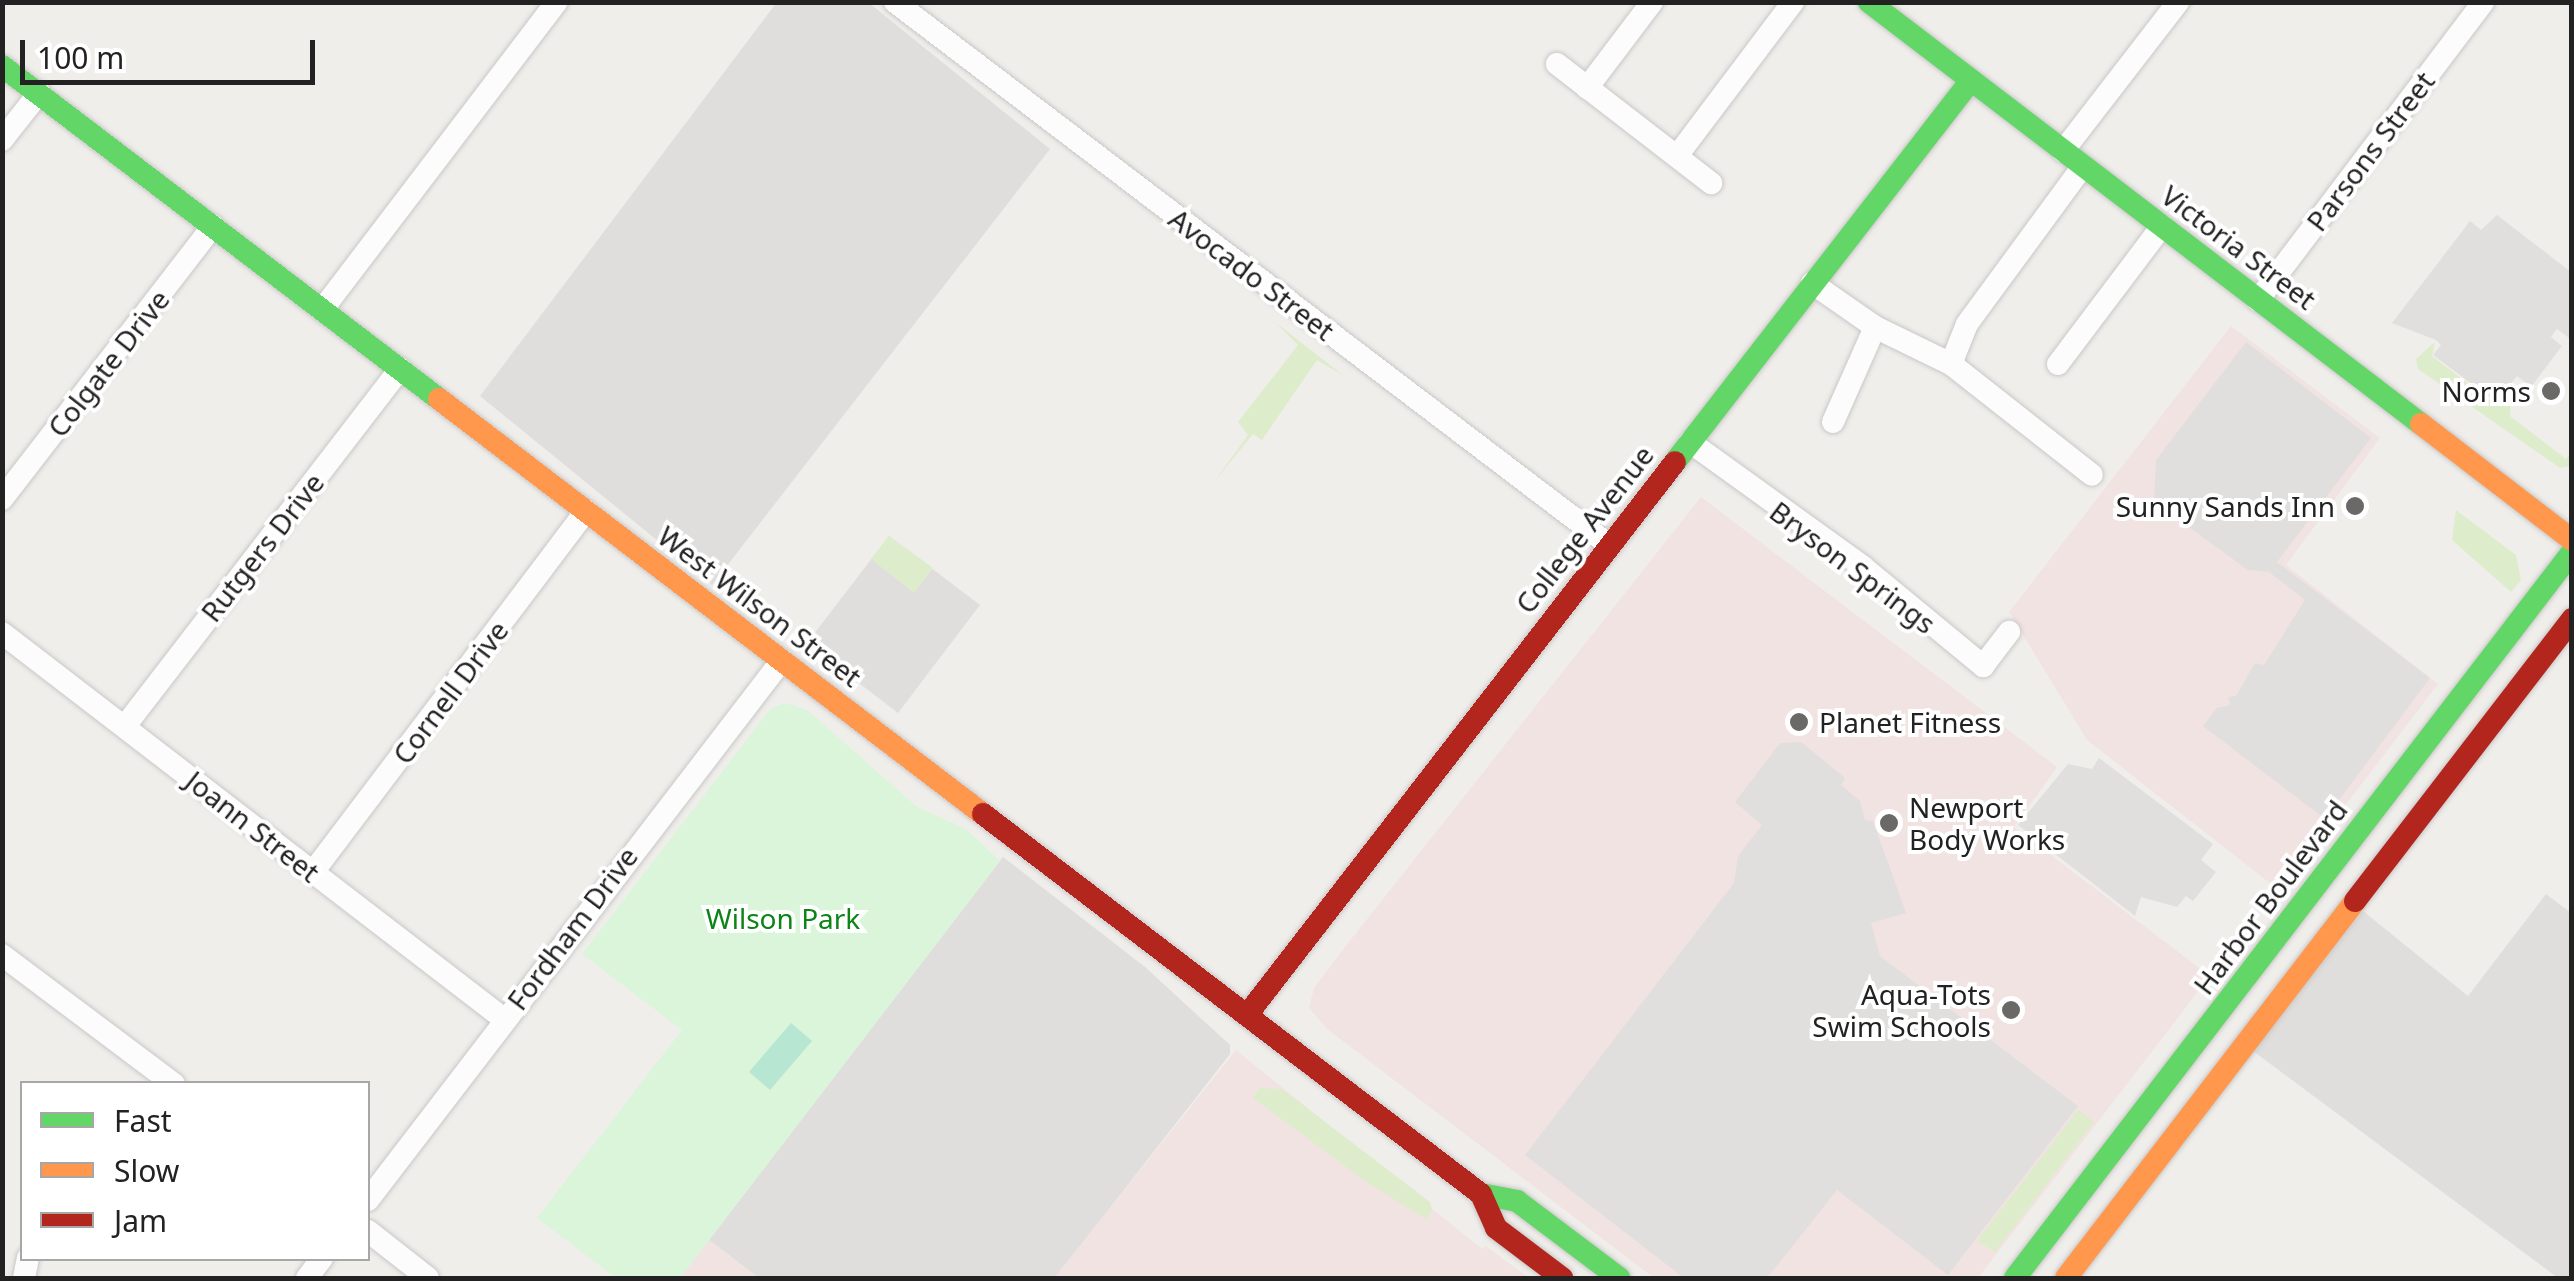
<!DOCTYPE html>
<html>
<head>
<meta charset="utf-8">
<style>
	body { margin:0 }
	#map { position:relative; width:2574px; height:1281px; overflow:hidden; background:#f0eeeb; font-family:"Noto Sans",sans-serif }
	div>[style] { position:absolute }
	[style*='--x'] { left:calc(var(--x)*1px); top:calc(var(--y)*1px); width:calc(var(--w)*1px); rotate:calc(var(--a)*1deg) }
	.residential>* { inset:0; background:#dfdedc }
	.commercial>* { inset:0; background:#f1e3e1 }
	.grass>* { inset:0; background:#ddeccb }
	.park>* { inset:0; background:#daf5da }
	.pitch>* { inset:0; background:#b7e6d2 }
	.parking>* { inset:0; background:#e0dfde }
	.roads { filter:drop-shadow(0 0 2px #c9c8c7) drop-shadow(0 0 2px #c9c8c7) }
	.street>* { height:22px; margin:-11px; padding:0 11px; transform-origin:11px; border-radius:11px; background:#fdfcfc }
	.fast>* { height:22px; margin:-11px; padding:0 11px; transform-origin:11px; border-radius:11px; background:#63d668 }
	.slow>* { height:22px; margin:-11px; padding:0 11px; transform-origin:11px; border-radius:11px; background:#ff974d }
	.jam>* { height:22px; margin:-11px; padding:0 11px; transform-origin:11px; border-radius:11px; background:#b3261e }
	.dots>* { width:28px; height:28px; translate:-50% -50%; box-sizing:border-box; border:5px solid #fff; border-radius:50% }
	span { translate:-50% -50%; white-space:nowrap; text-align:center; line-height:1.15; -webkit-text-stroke:8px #fff; paint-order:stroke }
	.street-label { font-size:28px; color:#222 }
	.poi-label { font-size:28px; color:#222 }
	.right { translate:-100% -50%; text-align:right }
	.left { translate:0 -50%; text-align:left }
	.park-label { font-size:28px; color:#0c8416 }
	.frame { position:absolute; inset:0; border:5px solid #222; pointer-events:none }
	.legend { position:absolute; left:20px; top:1081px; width:350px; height:180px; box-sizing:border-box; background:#fff; border:2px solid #a7a7a7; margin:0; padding:12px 18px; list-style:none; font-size:30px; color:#222 }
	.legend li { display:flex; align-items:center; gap:20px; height:50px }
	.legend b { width:50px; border:2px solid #a7a7a7 }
	.scale { position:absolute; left:20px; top:40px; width:295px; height:45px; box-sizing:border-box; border:5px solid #222; border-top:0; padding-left:12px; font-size:30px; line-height:35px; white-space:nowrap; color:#222; -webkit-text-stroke:8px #fff; paint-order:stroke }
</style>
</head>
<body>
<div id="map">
	<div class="residential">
		<i style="clip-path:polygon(777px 2px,869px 3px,1050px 149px,712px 585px,480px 396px)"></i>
		<i style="clip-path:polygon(889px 536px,980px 605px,898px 713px,807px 643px)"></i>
		<i style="clip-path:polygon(1003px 857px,1145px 967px,1230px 1045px,1230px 1054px,1055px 1278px,759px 1278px,709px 1240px)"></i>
		<i style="clip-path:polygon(2546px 894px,2571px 913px,2571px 1278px,2558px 1278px,2253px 1051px,2363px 911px,2468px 996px)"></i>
	</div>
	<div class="commercial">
		<i style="clip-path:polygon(2231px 326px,2380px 438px,2286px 565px,2438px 684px,2280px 891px,2087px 740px,2009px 612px)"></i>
		<i style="clip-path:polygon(1701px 497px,2057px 767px,2014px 827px,2210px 976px,1978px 1278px,1654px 1278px,1327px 1029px,1309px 1008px,1314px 988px,1345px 947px)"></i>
		<i style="clip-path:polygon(1236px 1050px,1482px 1249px,1486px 1246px,1529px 1278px,1054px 1278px)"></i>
		<i style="clip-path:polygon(709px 1240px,759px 1278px,680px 1278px)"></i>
	</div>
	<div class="grass">
		<i style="clip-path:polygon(1275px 322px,1344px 376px,1317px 360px,1262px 440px,1253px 434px,1214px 482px,1248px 435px,1238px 422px,1298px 345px)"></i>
		<i style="clip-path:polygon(2435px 342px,2432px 356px,2495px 404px,2506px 390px,2511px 394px,2510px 416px,2566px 459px,2571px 453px,2571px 466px,2560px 468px,2418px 369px,2416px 359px)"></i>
		<i style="clip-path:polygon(2456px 510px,2516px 555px,2521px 580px,2511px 592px,2452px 540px)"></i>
		<i style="clip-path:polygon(889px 536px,933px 568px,914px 593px,871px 559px)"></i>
		<i style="clip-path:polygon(1260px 1088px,1282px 1089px,1430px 1202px,1432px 1211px,1426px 1219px,1365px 1181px,1253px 1098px)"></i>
		<i style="clip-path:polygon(2078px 1110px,2094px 1122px,1995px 1252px,1977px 1241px)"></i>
	</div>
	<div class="park">
		<i style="clip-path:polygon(786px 703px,807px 710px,916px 806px,967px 830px,1000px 861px,680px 1278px,616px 1278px,537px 1218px,682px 1030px,582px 954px,771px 708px)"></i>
	</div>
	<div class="pitch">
		<i style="clip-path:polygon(791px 1023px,812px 1041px,770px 1090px,749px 1072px)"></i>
	</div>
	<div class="parking">
		<i style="clip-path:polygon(2497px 215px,2571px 272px,2572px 340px,2557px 329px,2551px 337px,2562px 346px,2531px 387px,2517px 376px,2496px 402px,2433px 355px,2441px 345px,2436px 340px,2392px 323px,2470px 221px,2481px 230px)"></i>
		<i style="clip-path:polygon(2246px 342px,2371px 438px,2277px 562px,2430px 678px,2325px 819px,2203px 726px,2217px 708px,2230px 705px,2228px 697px,2236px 696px,2255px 663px,2264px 665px,2305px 600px,2269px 572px,2248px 570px,2154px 502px,2156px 460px)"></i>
		<i style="clip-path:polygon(1801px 742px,1845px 778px,1841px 785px,1860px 801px,1865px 820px,1873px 821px,1906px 913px,1871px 923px,1880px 956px,2078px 1106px,1948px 1275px,1837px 1190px,1767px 1278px,1684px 1278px,1525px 1155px,1734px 883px,1738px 856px,1762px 825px,1735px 802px,1780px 743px)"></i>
		<i style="clip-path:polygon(2099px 758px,2213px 844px,2201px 860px,2216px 872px,2193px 901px,2186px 896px,2177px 907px,2141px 897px,2135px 916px,2018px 825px,2068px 764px,2092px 769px)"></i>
	</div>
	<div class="roads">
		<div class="street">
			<i style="--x:895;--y:2;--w:897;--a:37.25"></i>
			<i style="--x:1557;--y:64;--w:195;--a:37.7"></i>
			<i style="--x:1587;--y:88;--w:108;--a:-52.9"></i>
			<i style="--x:2;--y:140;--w:60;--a:-51.8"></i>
			<i style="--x:2063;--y:151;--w:188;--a:-52.3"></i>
			<i style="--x:1677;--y:156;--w:193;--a:-53"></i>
			<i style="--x:1812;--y:283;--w:77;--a:34.9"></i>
			<i style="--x:1875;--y:327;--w:85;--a:26"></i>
			<i style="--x:1951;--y:364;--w:179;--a:38.2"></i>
			<i style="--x:2258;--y:300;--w:373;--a:-52.9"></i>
			<i style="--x:322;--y:310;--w:387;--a:-52.7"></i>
			<i style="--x:1951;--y:364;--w:43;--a:-68.2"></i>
			<i style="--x:1967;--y:324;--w:196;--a:-53.7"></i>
			<i style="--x:2058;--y:364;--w:173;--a:-53"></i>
			<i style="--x:1833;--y:422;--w:104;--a:-66.1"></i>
			<i style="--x:1690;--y:442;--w:213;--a:35.8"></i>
			<i style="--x:1863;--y:567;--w:156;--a:39.5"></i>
			<i style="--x:1983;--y:666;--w:43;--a:-52.6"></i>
			<i style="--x:2;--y:499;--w:345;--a:-52.3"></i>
			<i style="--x:2;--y:633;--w:633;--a:37.56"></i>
			<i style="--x:125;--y:726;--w:451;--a:-52.4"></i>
			<i style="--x:313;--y:872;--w:453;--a:-52.9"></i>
			<i style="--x:2;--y:955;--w:215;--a:36.9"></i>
			<i style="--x:368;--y:1200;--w:680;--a:-52.52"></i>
			<i style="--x:368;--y:1231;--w:76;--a:38.1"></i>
			<i style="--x:24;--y:1278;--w:20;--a:-79"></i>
			<i style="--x:307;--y:1278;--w:25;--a:-53"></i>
		</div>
		<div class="fast">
			<i style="--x:1869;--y:2;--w:695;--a:37.4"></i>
			<i style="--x:2;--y:66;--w:549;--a:37.31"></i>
			<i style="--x:1675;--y:462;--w:483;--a:-52.2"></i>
			<i style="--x:1481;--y:1194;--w:37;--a:11"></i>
			<i style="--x:1517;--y:1201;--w:128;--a:37"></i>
			<i style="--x:2015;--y:1278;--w:915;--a:-52.5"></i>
		</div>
		<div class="slow">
			<i style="--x:439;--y:399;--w:684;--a:37.34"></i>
			<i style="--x:2421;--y:424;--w:190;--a:37.5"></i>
			<i style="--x:2066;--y:1278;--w:475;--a:-52.5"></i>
		</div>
		<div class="jam">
			<i style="--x:983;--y:814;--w:626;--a:37.35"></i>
			<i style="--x:1481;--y:1194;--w:37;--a:66"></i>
			<i style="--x:1496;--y:1228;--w:83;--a:37.1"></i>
			<i style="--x:2355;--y:901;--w:356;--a:-52.4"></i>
			<i style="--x:1247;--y:1015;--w:699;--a:-52.26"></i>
		</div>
	</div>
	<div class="dots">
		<i style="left:2551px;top:391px;background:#6a6968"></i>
		<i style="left:2355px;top:506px;background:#6a6968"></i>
		<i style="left:1799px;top:722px;background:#6a6968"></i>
		<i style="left:1889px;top:823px;background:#6a6968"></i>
		<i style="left:2011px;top:1010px;background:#6a6968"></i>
	</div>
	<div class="street-label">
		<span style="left:2370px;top:151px;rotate:-53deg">Parsons Street</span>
		<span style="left:2239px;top:247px;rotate:37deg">Victoria Street</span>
		<span style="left:1252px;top:274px;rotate:37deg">Avocado Street</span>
		<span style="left:108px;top:363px;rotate:-52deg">Colgate Drive</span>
		<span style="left:1584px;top:529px;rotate:-52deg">College Avenue</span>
		<span style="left:262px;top:547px;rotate:-52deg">Rutgers Drive</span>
		<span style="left:1853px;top:567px;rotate:37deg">Bryson Springs</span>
		<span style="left:760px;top:606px;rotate:37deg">West Wilson Street</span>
		<span style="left:450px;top:692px;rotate:-53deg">Cornell Drive</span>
		<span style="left:253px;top:826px;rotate:38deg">Joann Street</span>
		<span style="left:2270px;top:897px;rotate:-53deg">Harbor Boulevard</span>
		<span style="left:572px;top:928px;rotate:-53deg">Fordham Drive</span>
	</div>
	<div class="poi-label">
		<span class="right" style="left:2531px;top:391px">Norms</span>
		<span class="right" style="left:2335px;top:506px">Sunny Sands Inn</span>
		<span class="left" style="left:1819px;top:722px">Planet Fitness</span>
		<span class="left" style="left:1909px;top:823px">Newport<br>Body Works</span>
		<span class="right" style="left:1991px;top:1010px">Aqua-Tots<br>Swim Schools</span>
	</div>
	<div class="park-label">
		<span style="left:783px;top:918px">Wilson Park</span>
	</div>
	<div class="frame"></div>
	<ul class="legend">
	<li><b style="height:12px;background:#63d668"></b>Fast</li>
	<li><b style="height:12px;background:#ff974d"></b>Slow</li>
	<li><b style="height:12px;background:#b3261e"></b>Jam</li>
	</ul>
	<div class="scale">100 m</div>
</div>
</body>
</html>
